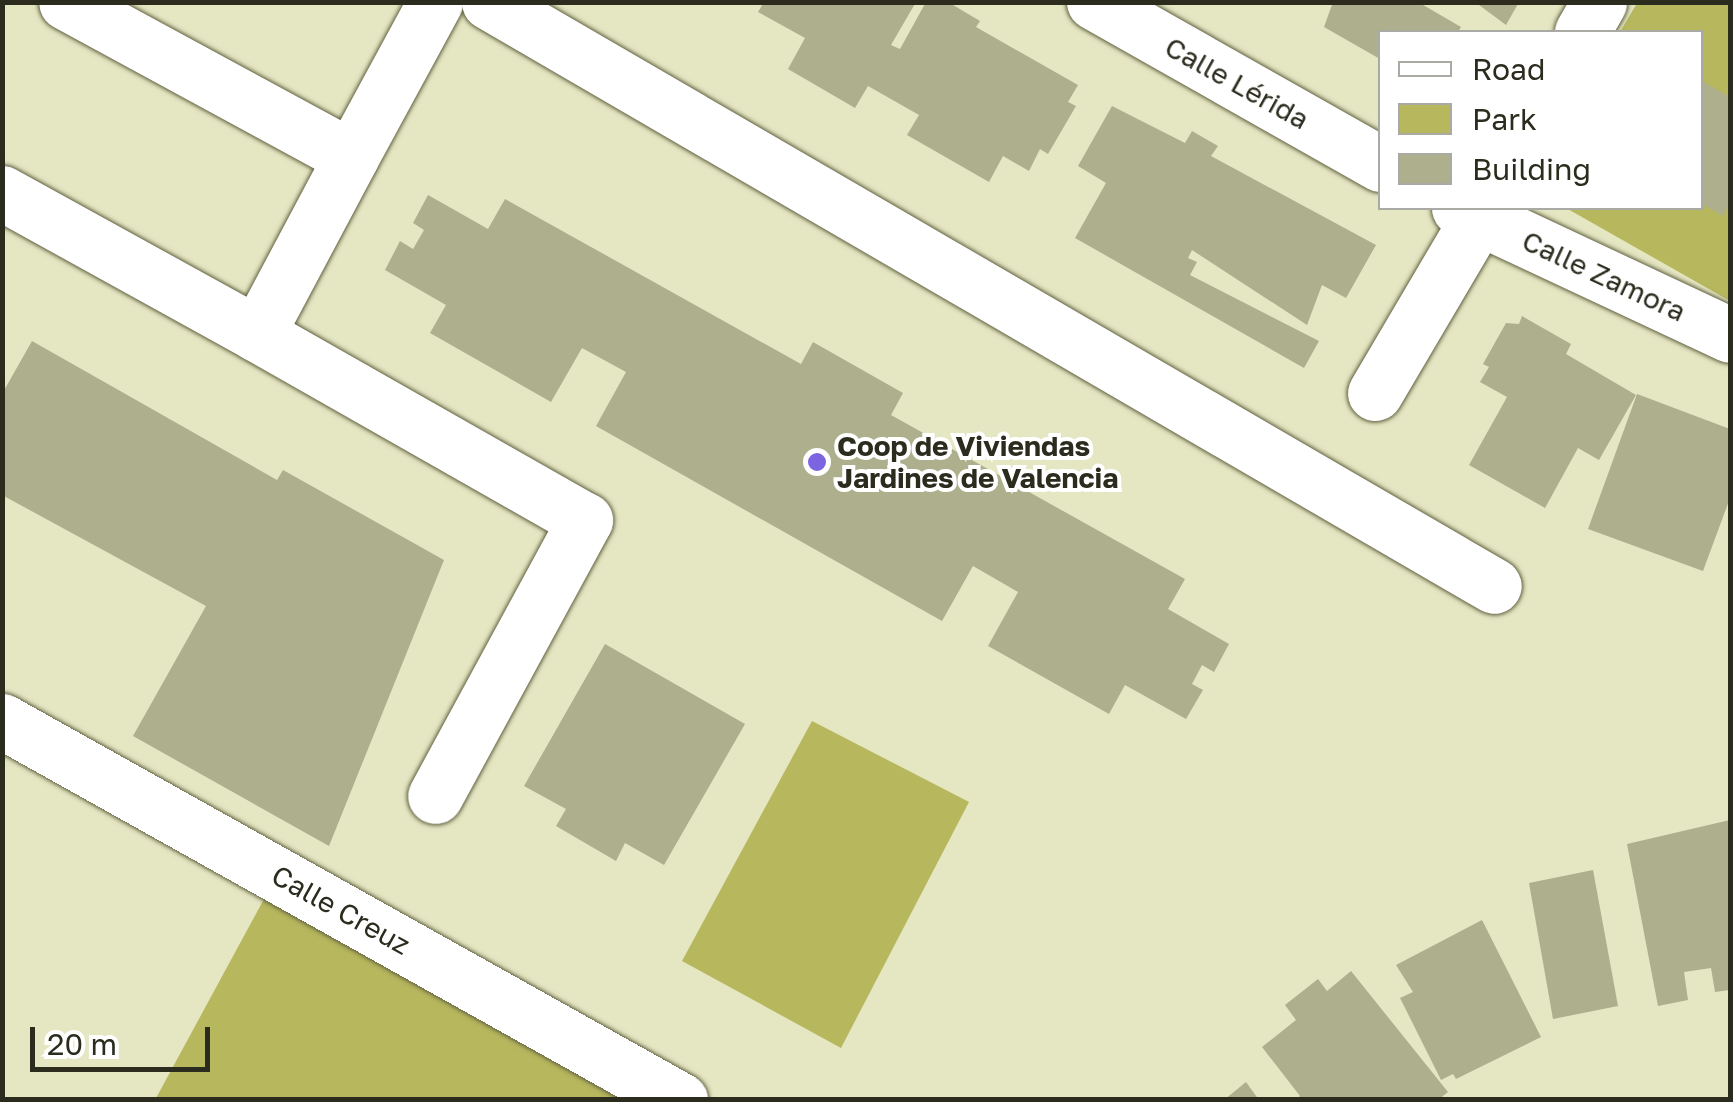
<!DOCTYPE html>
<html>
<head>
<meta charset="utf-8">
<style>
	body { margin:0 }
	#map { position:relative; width:1733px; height:1102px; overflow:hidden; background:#e5e6c2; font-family:"Golos Text",sans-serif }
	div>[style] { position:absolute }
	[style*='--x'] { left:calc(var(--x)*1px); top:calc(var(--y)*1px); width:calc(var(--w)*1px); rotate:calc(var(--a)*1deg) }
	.green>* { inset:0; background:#b7b75e }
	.building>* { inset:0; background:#aeaf8c }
	.roads { filter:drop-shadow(0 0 2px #616141) drop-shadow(0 0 2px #616141) }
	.minor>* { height:55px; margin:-27.5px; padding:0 27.5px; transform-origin:27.5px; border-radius:27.5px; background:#fff }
	.dots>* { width:28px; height:28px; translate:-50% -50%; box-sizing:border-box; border:5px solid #fff; border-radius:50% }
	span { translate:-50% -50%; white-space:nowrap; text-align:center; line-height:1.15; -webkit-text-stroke:8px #fff; paint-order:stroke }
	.street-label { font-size:28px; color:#2b2b1e }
	.poi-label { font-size:28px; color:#2b2b1e; font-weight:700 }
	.left { translate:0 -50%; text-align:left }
	.frame { position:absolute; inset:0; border:5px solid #2b2b1e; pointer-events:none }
	.legend { position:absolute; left:1378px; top:30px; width:325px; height:180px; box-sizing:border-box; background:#fff; border:2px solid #aaaaa5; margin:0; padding:12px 18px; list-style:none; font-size:30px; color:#2b2b1e }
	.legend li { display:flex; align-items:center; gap:20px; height:50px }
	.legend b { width:50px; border:2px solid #aaaaa5 }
	.scale { position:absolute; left:30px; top:1027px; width:180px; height:45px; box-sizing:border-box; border:5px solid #2b2b1e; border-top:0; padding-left:12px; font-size:30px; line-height:35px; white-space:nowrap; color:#2b2b1e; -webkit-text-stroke:8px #fff; paint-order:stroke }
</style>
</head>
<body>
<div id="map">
	<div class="green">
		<i style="clip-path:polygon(1637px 3px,1730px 3px,1730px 301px,1566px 208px,1700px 208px,1700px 32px,1620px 32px)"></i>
		<i style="clip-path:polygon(812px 721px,969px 802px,841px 1048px,682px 961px)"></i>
		<i style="clip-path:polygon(264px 899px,621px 1099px,155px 1100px)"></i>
	</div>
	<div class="building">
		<i style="clip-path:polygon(764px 2px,916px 2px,891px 45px,900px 49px,926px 2px,948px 2px,980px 21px,976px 27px,1078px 85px,1068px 102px,1076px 106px,1048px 154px,1040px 149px,1029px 171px,1003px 156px,989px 182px,907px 135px,919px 115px,868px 86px,855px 108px,788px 69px,805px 38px,758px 12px)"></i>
		<i style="clip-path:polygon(1333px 2px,1418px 2px,1461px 27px,1458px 32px,1380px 32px,1380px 59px,1324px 27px)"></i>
		<i style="clip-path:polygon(1475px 2px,1519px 2px,1506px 25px)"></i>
		<i style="clip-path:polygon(1700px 80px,1730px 97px,1730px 202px,1723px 216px,1700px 203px)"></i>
		<i style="clip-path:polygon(1112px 106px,1185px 143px,1192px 131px,1218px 146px,1211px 156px,1376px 245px,1346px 298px,1322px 285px,1307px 325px,1192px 250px,1188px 258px,1197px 262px,1190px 275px,1319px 341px,1304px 368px,1075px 238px,1106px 183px,1078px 166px)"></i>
		<i style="clip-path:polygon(428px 195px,488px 229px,505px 199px,801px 364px,813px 342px,903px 393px,891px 415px,1185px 579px,1168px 609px,1229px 644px,1214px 672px,1202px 665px,1192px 684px,1203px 690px,1186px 719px,1125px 685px,1109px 714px,988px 646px,1018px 592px,973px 566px,942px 621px,596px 426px,626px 372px,582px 348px,551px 402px,430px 333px,446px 305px,385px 270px,400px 241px,413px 249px,424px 230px,413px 223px)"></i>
		<i style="clip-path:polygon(1522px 316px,1571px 344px,1566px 354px,1636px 395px,1599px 460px,1578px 448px,1545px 508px,1469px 465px,1507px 397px,1480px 382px,1489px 367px,1483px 364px,1506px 323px,1519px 324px)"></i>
		<i style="clip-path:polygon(32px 341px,277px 480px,283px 470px,444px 560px,329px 846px,133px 736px,206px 606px,2px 495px,2px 394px)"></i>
		<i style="clip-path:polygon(1637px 394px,1730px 429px,1730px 498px,1703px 571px,1588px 529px)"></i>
		<i style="clip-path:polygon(605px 644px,745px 724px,664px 865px,625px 843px,616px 861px,556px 826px,566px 809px,524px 786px)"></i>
		<i style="clip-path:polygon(1730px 820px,1730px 990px,1715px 992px,1711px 968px,1684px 972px,1688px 1000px,1658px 1006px,1627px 844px)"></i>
		<i style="clip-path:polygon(1593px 870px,1618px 1006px,1553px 1019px,1529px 883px)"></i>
		<i style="clip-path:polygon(1482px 920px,1541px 1037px,1456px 1079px,1453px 1074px,1441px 1080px,1400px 998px,1413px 992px,1396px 965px)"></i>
		<i style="clip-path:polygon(1351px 971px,1448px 1092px,1438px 1100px,1295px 1100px,1300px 1096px,1262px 1047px,1296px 1020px,1285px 1005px,1318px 979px,1327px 991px)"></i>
		<i style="clip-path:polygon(1246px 1082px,1259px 1100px,1224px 1100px)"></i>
	</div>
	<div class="roads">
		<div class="minor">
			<i style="--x:489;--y:2;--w:1162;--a:30.16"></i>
			<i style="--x:1094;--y:2;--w:329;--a:29.5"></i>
			<i style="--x:1582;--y:32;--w:34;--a:-60"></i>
			<i style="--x:351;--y:157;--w:176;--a:-61.5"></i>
			<i style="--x:2;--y:193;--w:291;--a:28.9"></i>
			<i style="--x:257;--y:334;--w:200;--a:-62"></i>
			<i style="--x:351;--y:157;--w:324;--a:-151.5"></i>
			<i style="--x:1459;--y:208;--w:299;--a:25.1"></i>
			<i style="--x:257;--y:334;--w:377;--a:29.6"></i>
			<i style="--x:585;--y:520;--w:314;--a:118.5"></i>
			<i style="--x:1375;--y:393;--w:215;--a:-59.5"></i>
			<i style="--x:2;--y:721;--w:777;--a:29.21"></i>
		</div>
	</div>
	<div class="dots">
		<i style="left:817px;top:462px;background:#7d65e1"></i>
	</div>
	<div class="street-label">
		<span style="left:1237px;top:83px;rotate:29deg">Calle Lérida</span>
		<span style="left:1604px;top:276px;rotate:25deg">Calle Zamora</span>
		<span style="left:341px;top:910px;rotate:29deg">Calle Creuz</span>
	</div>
	<div class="poi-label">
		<span class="left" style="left:837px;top:462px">Coop de Viviendas<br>Jardines de Valencia</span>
	</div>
	<div class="frame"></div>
	<ul class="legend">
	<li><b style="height:12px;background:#fff"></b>Road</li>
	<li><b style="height:28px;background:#b7b75e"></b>Park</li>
	<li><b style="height:28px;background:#aeaf8c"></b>Building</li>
	</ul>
	<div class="scale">20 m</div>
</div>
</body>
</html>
